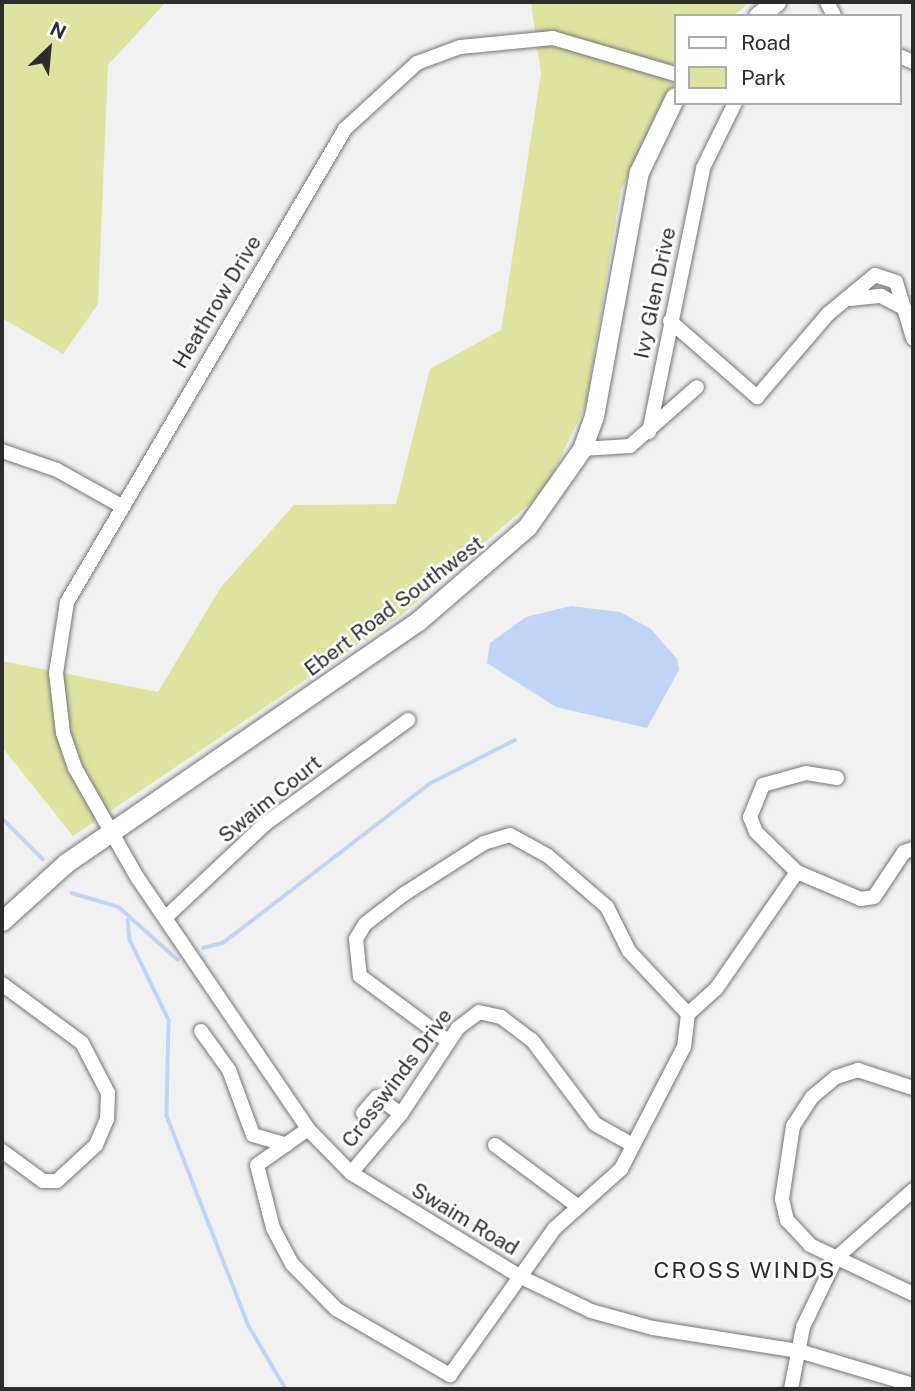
<!DOCTYPE html>
<html>
<head>
<meta charset="utf-8">
<style>
	body { margin:0 }
	#map { position:relative; width:915px; height:1391px; overflow:hidden; background:#f1f1f2; font-family:"Public Sans",sans-serif }
	div>[style] { position:absolute }
	[style*='--x'] { left:calc(var(--x)*1px); top:calc(var(--y)*1px); width:calc(var(--w)*1px); rotate:calc(var(--a)*1deg) }
	.green>* { inset:0; background:#dee39f }
	.water>* { inset:0; background:#c0d5f5 }
	.stream>* { height:3.5px; margin:-1.75px; padding:0 1.75px; transform-origin:1.75px; border-radius:1.75px; background:#c0d5f5 }
	.roads { filter:drop-shadow(0 0 2px #757577) drop-shadow(0 0 2px #757577) }
	.street>* { height:14px; margin:-7px; padding:0 7px; transform-origin:7px; border-radius:7px; background:#fff }
	.secondary>* { height:19px; margin:-9.5px; padding:0 9.5px; transform-origin:9.5px; border-radius:9.5px; background:#fff }
	span { translate:-50% -50%; white-space:nowrap; text-align:center; line-height:1.15; -webkit-text-stroke:5px #fff; paint-order:stroke }
	.street-label { font-size:21px; color:#2c2c2c }
	.neighbourhood-label { font-size:23px; color:#2c2c2c; letter-spacing:2px }
	.frame { position:absolute; inset:0; border:4px solid #2c2c2c; pointer-events:none }
	.legend { position:absolute; left:674px; top:14px; width:228px; height:91px; box-sizing:border-box; background:#fff; border:2px solid #ababab; margin:0; padding:9px 12px; list-style:none; font-size:21px; color:#2c2c2c }
	.legend li { display:flex; align-items:center; gap:14px; height:35px }
	.legend b { width:35px; border:2px solid #ababab }
	.north { position:absolute; left:14px; top:14px; width:70px; height:70px; -webkit-text-stroke:5px #fff; paint-order:stroke; rotate:26deg; font-size:19px; font-weight:700; line-height:28px; text-align:center; color:#2c2c2c }
	.north::after { content:''; display:block; margin:auto; width:24px; height:32px; background:#2c2c2c; clip-path:polygon(50% 0,100% 100%,50% 72%,0 100%) }
</style>
</head>
<body>
<div id="map">
	<div class="green">
		<i style="clip-path:polygon(2px 2px,166px 2px,108px 65px,98px 304px,63px 354px,2px 318px)"></i>
		<i style="clip-path:polygon(531px 2px,750px 2px,733px 16px,675px 16px,675px 95px,621px 189px,586px 405px,544px 491px,399px 617px,73px 836px,2px 747px,2px 661px,158px 692px,221px 587px,294px 505px,396px 504px,430px 369px,501px 330px,541px 74px)"></i>
	</div>
	<div class="water">
		<i style="clip-path:polygon(571px 606px,620px 612px,651px 629px,677px 659px,679px 670px,647px 728px,556px 707px,487px 663px,490px 643px,526px 617px)"></i>
	</div>
	<div class="stream">
		<i style="--x:2;--y:818;--w:58;--a:45"></i>
		<i style="--x:72;--y:893;--w:49;--a:16.6"></i>
		<i style="--x:119;--y:907;--w:79;--a:41.9"></i>
		<i style="--x:128;--y:920;--w:20;--a:84"></i>
		<i style="--x:130;--y:940;--w:89;--a:64"></i>
		<i style="--x:169;--y:1020;--w:96;--a:91.2"></i>
		<i style="--x:167;--y:1116;--w:225;--a:68.7"></i>
		<i style="--x:249;--y:1326;--w:73;--a:59.6"></i>
		<i style="--x:203;--y:948;--w:21;--a:-14"></i>
		<i style="--x:223;--y:943;--w:262;--a:-37.6"></i>
		<i style="--x:431;--y:783;--w:94;--a:-27.1"></i>
	</div>
	<div class="roads">
		<div class="street">
			<i style="--x:827;--y:2;--w:16;--a:63"></i>
			<i style="--x:899;--y:56;--w:15;--a:23"></i>
			<i style="--x:675;--y:74;--w:127;--a:-163.6"></i>
			<i style="--x:553;--y:38;--w:93;--a:174.5"></i>
			<i style="--x:460;--y:47;--w:46;--a:159.6"></i>
			<i style="--x:417;--y:63;--w:98;--a:137.5"></i>
			<i style="--x:345;--y:129;--w:549;--a:120.44"></i>
			<i style="--x:67;--y:602;--w:72;--a:98.8"></i>
			<i style="--x:56;--y:673;--w:60;--a:83.3"></i>
			<i style="--x:63;--y:733;--w:37;--a:71"></i>
			<i style="--x:75;--y:768;--w:125;--a:60.4"></i>
			<i style="--x:137;--y:877;--w:305;--a:55.8"></i>
			<i style="--x:308;--y:1129;--w:62;--a:45.7"></i>
			<i style="--x:351;--y:1173;--w:199;--a:31.5"></i>
			<i style="--x:521;--y:1277;--w:78;--a:25.9"></i>
			<i style="--x:591;--y:1311;--w:64;--a:15.3"></i>
			<i style="--x:653;--y:1328;--w:148;--a:9"></i>
			<i style="--x:799;--y:1351;--w:119;--a:16.6"></i>
			<i style="--x:850;--y:299;--w:31;--a:-6"></i>
			<i style="--x:881;--y:296;--w:27;--a:28"></i>
			<i style="--x:670;--y:321;--w:116;--a:41.1"></i>
			<i style="--x:757;--y:397;--w:109;--a:-49.5"></i>
			<i style="--x:828;--y:314;--w:61;--a:-39.7"></i>
			<i style="--x:875;--y:275;--w:22;--a:18"></i>
			<i style="--x:896;--y:282;--w:59;--a:73.1"></i>
			<i style="--x:649;--y:432;--w:269;--a:-78.4"></i>
			<i style="--x:703;--y:168;--w:72;--a:-63.8"></i>
			<i style="--x:582;--y:449;--w:48;--a:-3.6"></i>
			<i style="--x:630;--y:446;--w:89;--a:-41.4"></i>
			<i style="--x:2;--y:451;--w:58;--a:19.1"></i>
			<i style="--x:57;--y:470;--w:72;--a:29.1"></i>
			<i style="--x:837;--y:778;--w:31;--a:-171"></i>
			<i style="--x:806;--y:773;--w:45;--a:164.4"></i>
			<i style="--x:763;--y:785;--w:35;--a:112"></i>
			<i style="--x:750;--y:817;--w:16;--a:68"></i>
			<i style="--x:756;--y:832;--w:57;--a:44.3"></i>
			<i style="--x:797;--y:872;--w:69;--a:22.9"></i>
			<i style="--x:861;--y:899;--w:13;--a:-9"></i>
			<i style="--x:874;--y:897;--w:54;--a:-56.3"></i>
			<i style="--x:904;--y:852;--w:9;--a:-18"></i>
			<i style="--x:165;--y:918;--w:137;--a:-43.2"></i>
			<i style="--x:265;--y:824;--w:177;--a:-36"></i>
			<i style="--x:2;--y:984;--w:99;--a:36.4"></i>
			<i style="--x:82;--y:1043;--w:56;--a:62.5"></i>
			<i style="--x:108;--y:1093;--w:26;--a:92"></i>
			<i style="--x:107;--y:1119;--w:28;--a:113"></i>
			<i style="--x:96;--y:1145;--w:53;--a:137.3"></i>
			<i style="--x:57;--y:1181;--w:14;--a:180"></i>
			<i style="--x:43;--y:1181;--w:51;--a:-143.8"></i>
			<i style="--x:688;--y:1014;--w:38;--a:-42"></i>
			<i style="--x:716;--y:989;--w:142;--a:-55.3"></i>
			<i style="--x:201;--y:1031;--w:48;--a:54.3"></i>
			<i style="--x:229;--y:1070;--w:69;--a:69.7"></i>
			<i style="--x:253;--y:1135;--w:35;--a:16"></i>
			<i style="--x:913;--y:1088;--w:58;--a:-161.9"></i>
			<i style="--x:858;--y:1070;--w:23;--a:162"></i>
			<i style="--x:836;--y:1077;--w:31;--a:140"></i>
			<i style="--x:812;--y:1097;--w:35;--a:123"></i>
			<i style="--x:793;--y:1126;--w:74;--a:98.6"></i>
			<i style="--x:782;--y:1199;--w:22;--a:77"></i>
			<i style="--x:787;--y:1220;--w:34;--a:47"></i>
			<i style="--x:810;--y:1245;--w:114;--a:25.4"></i>
			<i style="--x:363;--y:1113;--w:21;--a:-49"></i>
			<i style="--x:377;--y:1097;--w:29;--a:35"></i>
			<i style="--x:308;--y:1129;--w:62;--a:144.8"></i>
			<i style="--x:257;--y:1165;--w:65;--a:75.7"></i>
			<i style="--x:273;--y:1228;--w:41;--a:62.2"></i>
			<i style="--x:292;--y:1264;--w:63;--a:45.6"></i>
			<i style="--x:336;--y:1309;--w:132;--a:30.1"></i>
			<i style="--x:450;--y:1375;--w:181;--a:-54.5"></i>
			<i style="--x:555;--y:1228;--w:89;--a:-41.8"></i>
			<i style="--x:621;--y:1169;--w:137;--a:-62.7"></i>
			<i style="--x:684;--y:1047;--w:33;--a:-83"></i>
			<i style="--x:688;--y:1014;--w:86;--a:-133.1"></i>
			<i style="--x:629;--y:951;--w:49;--a:-116.6"></i>
			<i style="--x:607;--y:907;--w:78;--a:-139.2"></i>
			<i style="--x:548;--y:856;--w:43;--a:-151.1"></i>
			<i style="--x:510;--y:835;--w:27;--a:163"></i>
			<i style="--x:484;--y:843;--w:95;--a:147.5"></i>
			<i style="--x:404;--y:894;--w:49;--a:142.4"></i>
			<i style="--x:365;--y:924;--w:17;--a:121"></i>
			<i style="--x:356;--y:939;--w:37;--a:84"></i>
			<i style="--x:360;--y:976;--w:109;--a:36.5"></i>
			<i style="--x:495;--y:1145;--w:101;--a:36.5"></i>
			<i style="--x:351;--y:1173;--w:77;--a:-49.7"></i>
			<i style="--x:401;--y:1114;--w:103;--a:-56.5"></i>
			<i style="--x:458;--y:1028;--w:26;--a:-37"></i>
			<i style="--x:479;--y:1012;--w:23;--a:13"></i>
			<i style="--x:501;--y:1017;--w:39;--a:37"></i>
			<i style="--x:532;--y:1040;--w:105;--a:53.1"></i>
			<i style="--x:595;--y:1124;--w:43;--a:28.9"></i>
			<i style="--x:791;--y:1389;--w:63;--a:-79"></i>
			<i style="--x:803;--y:1327;--w:76;--a:-64.4"></i>
			<i style="--x:836;--y:1258;--w:103;--a:-41.4"></i>
		</div>
		<div class="secondary">
			<i style="--x:758;--y:16;--w:23;--a:-38"></i>
			<i style="--x:2;--y:921;--w:86;--a:-42.2"></i>
			<i style="--x:66;--y:863;--w:427;--a:-34.5"></i>
			<i style="--x:418;--y:621;--w:144;--a:-40.8"></i>
			<i style="--x:527;--y:527;--w:95;--a:-54.8"></i>
			<i style="--x:582;--y:449;--w:35;--a:-70"></i>
			<i style="--x:594;--y:416;--w:248;--a:-79.6"></i>
			<i style="--x:639;--y:172;--w:83;--a:-64.4"></i>
		</div>
	</div>
	<div class="street-label">
		<span style="left:655px;top:293px;rotate:-78deg">Ivy Glen Drive</span>
		<span style="left:217px;top:302px;rotate:-59deg">Heathrow Drive</span>
		<span style="left:394px;top:606px;rotate:-37deg">Ebert Road Southwest</span>
		<span style="left:270px;top:799px;rotate:-39deg">Swaim Court</span>
		<span style="left:397px;top:1078px;rotate:-53deg">Crosswinds Drive</span>
		<span style="left:465px;top:1219px;rotate:31deg">Swaim Road</span>
	</div>
	<div class="neighbourhood-label">
		<span style="left:745px;top:1270px">CROSS WINDS</span>
	</div>
	<div class="frame"></div>
	<ul class="legend">
	<li><b style="height:9px;background:#fff"></b>Road</li>
	<li><b style="height:19px;background:#dee39f"></b>Park</li>
	</ul>
	<div class="north">N</div>
</div>
</body>
</html>
